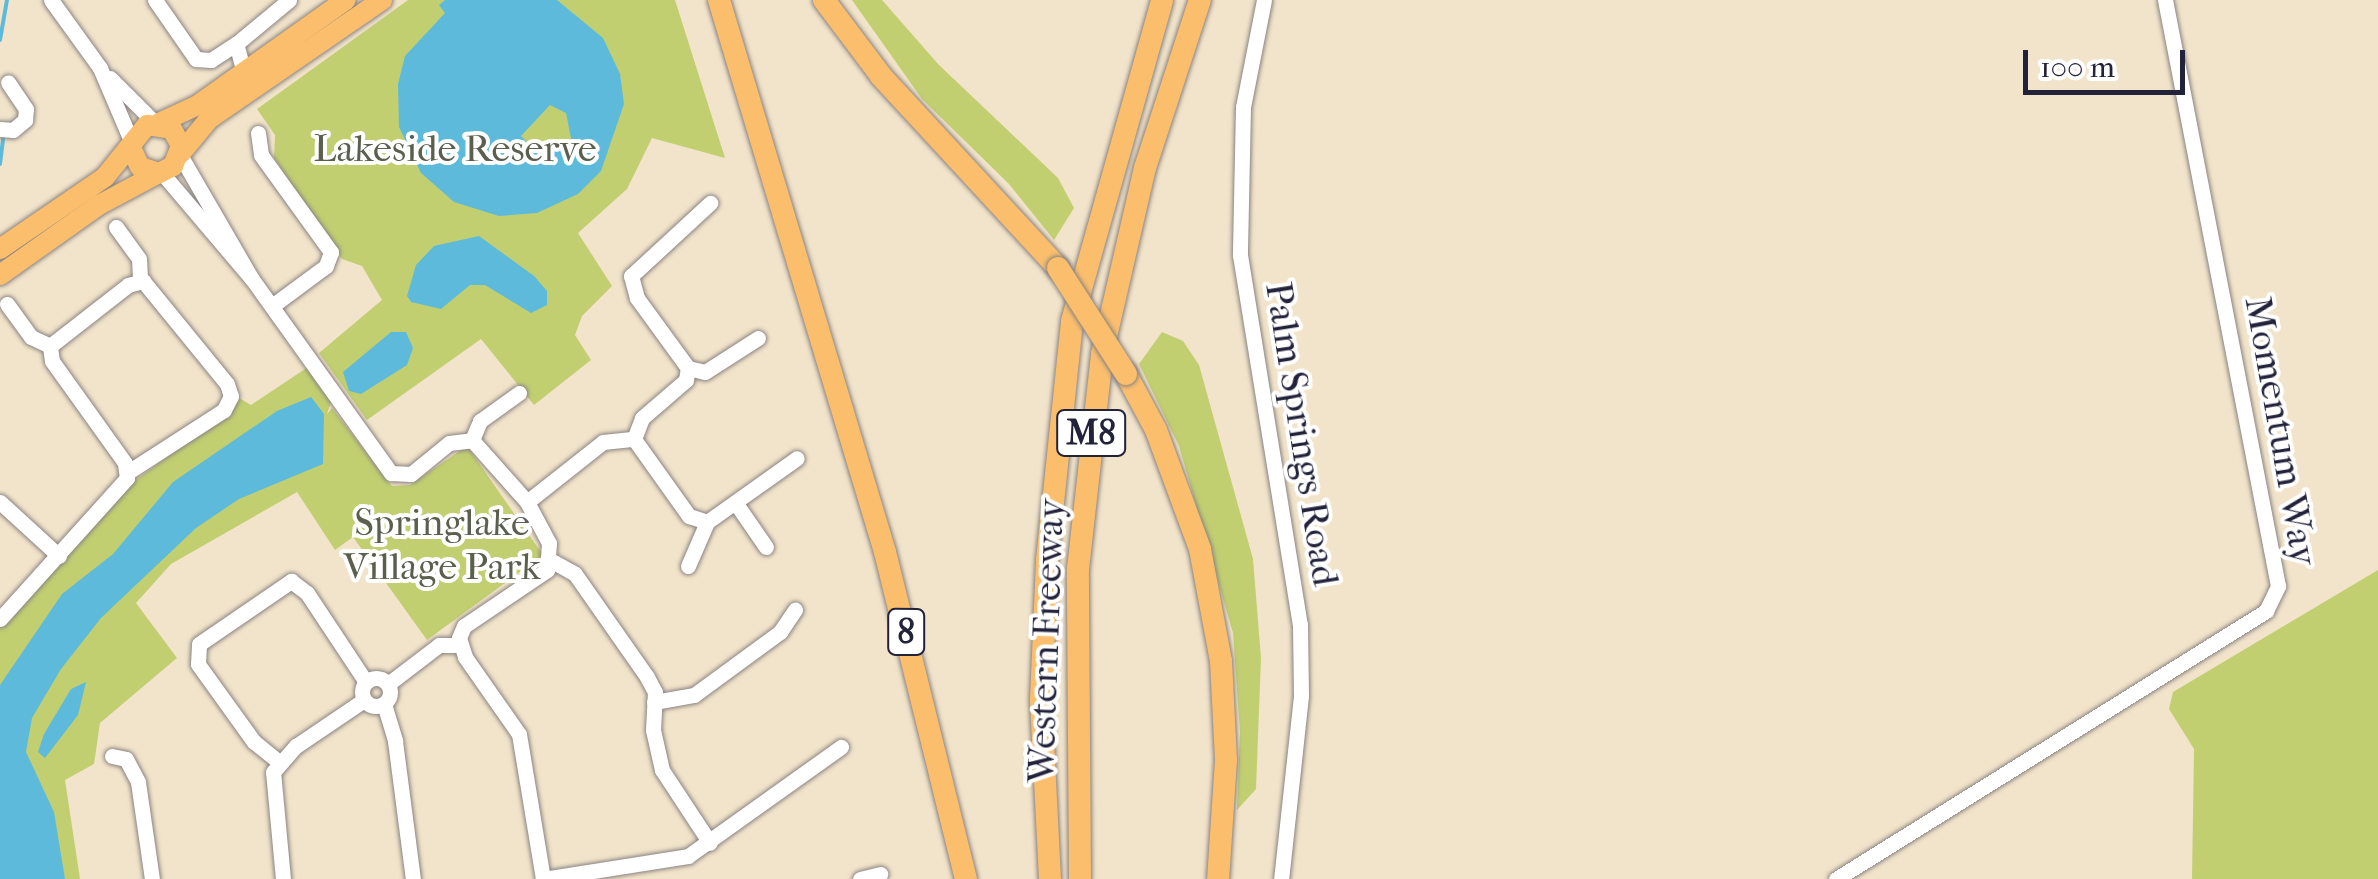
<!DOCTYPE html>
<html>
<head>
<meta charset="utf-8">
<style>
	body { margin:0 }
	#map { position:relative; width:2378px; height:879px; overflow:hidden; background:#f2e4ca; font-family:"IM FELL French Canon",serif }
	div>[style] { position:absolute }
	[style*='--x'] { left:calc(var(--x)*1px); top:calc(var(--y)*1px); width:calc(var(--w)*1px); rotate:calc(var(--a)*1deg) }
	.green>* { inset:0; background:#c1cf71 }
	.water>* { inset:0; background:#5dbadb }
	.stream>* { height:4px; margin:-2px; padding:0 2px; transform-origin:2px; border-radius:2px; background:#5dbadb }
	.roads { filter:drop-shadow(0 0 2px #8a8382) drop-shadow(0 0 2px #8a8382) }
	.minor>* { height:15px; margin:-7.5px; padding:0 7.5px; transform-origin:7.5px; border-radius:7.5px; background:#fff }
	.minor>.ring { margin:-7.5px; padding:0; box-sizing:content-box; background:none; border:15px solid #fff; border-radius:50% }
	.major>* { height:20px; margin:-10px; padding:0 10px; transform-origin:10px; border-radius:10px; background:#fabe6d }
	.highway>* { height:22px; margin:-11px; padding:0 11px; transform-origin:11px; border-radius:11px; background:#fabe6d }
	.bridges { filter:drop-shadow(0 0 2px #8a8382) drop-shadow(0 0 2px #8a8382) }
	.highway-bridge>* { height:22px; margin:-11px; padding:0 11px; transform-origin:11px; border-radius:11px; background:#fabe6d }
	span { translate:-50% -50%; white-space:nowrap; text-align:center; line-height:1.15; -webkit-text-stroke:8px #fff; paint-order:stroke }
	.shield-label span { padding:2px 8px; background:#fff; border:2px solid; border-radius:8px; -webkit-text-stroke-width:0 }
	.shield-label { font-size:35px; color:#22223b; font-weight:700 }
	.park-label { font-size:38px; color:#5a5f4e }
	.street-label { font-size:38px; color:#22223b }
	.scale { position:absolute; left:2023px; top:50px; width:162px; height:45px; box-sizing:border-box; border:5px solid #22223b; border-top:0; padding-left:12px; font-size:30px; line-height:35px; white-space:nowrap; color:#22223b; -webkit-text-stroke:8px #fff; paint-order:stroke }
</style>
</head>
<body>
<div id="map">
	<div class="green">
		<i style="clip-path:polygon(408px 0,675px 0,725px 158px,652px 138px,627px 189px,578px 233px,612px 286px,582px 316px,575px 335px,591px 360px,534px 405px,481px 339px,367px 420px,319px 353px,382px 300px,362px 266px,342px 259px,274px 158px,275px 135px,257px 109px)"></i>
		<i style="clip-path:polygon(852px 0,882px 0,939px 65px,1058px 178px,1074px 208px,1054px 240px,1009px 184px,922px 99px)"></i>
		<i style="clip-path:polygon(1162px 332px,1183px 341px,1199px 365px,1253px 559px,1261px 658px,1256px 789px,1237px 810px,1240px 732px,1233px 633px,1179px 446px,1139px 364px)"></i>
		<i style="clip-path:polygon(308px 367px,332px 399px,327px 414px,332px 408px,392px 486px,410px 485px,467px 446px,543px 555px,427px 640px,353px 537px,335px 550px,297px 492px,171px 564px,136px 603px,177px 658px,100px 723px,94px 764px,65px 780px,80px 879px,0 879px,0 627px,133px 482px,231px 411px,239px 398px,251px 405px)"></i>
		<i style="clip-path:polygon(2378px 570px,2378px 879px,2192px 879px,2194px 749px,2169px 709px,2173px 692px)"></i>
	</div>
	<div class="water">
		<i style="clip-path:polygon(evenodd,445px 0,557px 0,603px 38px,620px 74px,624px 104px,601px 171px,578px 194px,537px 213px,499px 216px,454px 202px,421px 173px,399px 127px,398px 84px,405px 56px,445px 13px,439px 5px,445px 0,550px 105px,566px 113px,571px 138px,566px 146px,537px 152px,521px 136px,550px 105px)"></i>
		<i style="clip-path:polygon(479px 236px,534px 276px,547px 291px,547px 305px,531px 313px,485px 285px,470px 285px,441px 309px,411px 302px,407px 296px,416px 265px,434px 246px)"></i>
		<i style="clip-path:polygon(391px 332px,406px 332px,413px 348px,407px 365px,361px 394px,349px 391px,343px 372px)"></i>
		<i style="clip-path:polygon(311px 397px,324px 414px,323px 464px,239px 499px,196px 528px,101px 618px,61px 669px,32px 718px,26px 752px,54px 812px,65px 879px,0 879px,0 685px,62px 594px,113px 554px,173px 482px,277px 411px)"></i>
		<i style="clip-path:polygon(86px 682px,78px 715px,45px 758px,38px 752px,44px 734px,71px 689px)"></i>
	</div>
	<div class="stream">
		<i style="--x:0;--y:40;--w:41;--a:-80.1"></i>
		<i style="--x:0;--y:164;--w:32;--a:-83"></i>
	</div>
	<div class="roads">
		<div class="minor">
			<i style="--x:51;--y:0;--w:84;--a:54.2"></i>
			<i style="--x:100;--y:68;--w:82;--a:66.9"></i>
			<i style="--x:155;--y:0;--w:72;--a:55.2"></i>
			<i style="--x:196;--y:59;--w:15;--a:4"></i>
			<i style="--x:211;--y:60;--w:30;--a:-33"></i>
			<i style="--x:1264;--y:0;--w:109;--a:101.1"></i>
			<i style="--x:1243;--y:107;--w:148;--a:91.2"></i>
			<i style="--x:1240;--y:255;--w:374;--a:80.8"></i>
			<i style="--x:1300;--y:624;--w:72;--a:89.2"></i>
			<i style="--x:1301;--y:696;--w:184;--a:96.2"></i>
			<i style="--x:244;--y:73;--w:30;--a:-105"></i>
			<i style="--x:236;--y:44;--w:69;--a:-39.7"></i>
			<i style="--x:110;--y:78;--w:64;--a:45"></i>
			<i style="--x:0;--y:129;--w:13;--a:4"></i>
			<i style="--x:13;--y:130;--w:16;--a:-40"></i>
			<i style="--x:25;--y:120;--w:11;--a:-85"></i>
			<i style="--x:26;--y:109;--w:32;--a:-124"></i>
			<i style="--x:258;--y:133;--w:22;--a:82"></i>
			<i style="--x:261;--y:155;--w:120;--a:54.2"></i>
			<i style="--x:331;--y:252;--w:15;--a:110"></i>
			<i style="--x:326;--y:266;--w:67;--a:143.5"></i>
			<i style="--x:180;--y:155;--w:143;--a:59.9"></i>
			<i style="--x:162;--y:173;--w:139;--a:49.7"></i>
			<i style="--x:252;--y:279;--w:239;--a:54.4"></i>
			<i style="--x:391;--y:473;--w:20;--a:3"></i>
			<i style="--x:411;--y:474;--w:49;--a:-39.2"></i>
			<i style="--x:449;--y:443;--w:23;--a:-7"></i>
			<i style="--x:472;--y:440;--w:83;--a:48.4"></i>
			<i style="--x:527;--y:502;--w:47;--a:61.8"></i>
			<i style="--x:549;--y:543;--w:27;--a:94"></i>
			<i style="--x:547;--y:570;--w:100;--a:146"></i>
			<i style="--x:464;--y:626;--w:13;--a:113"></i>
			<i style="--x:459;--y:638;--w:20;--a:72"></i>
			<i style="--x:465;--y:657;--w:94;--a:55"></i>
			<i style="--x:519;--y:734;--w:147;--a:80.6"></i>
			<i style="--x:116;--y:227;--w:39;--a:54"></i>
			<i style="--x:139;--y:259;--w:22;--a:87"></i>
			<i style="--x:7;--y:304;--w:41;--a:54"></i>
			<i style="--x:31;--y:337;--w:21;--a:25"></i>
			<i style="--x:50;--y:346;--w:99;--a:-38"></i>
			<i style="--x:128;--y:285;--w:16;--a:-15"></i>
			<i style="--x:143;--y:281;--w:133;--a:50.8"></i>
			<i style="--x:227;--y:384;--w:13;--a:72"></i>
			<i style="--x:231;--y:396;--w:16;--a:117"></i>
			<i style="--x:224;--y:410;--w:114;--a:147.1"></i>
			<i style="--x:688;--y:368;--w:17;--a:13"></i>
			<i style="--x:705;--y:372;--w:63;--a:-32.7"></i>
			<i style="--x:634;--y:439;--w:95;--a:54.5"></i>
			<i style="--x:689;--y:516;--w:19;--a:18"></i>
			<i style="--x:707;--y:522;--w:110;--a:-35.4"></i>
			<i style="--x:472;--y:440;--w:21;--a:-67"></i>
			<i style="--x:480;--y:421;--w:48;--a:-35.7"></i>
			<i style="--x:0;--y:502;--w:80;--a:42.5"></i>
			<i style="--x:527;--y:502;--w:97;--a:-38.3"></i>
			<i style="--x:603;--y:442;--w:31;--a:-6"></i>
			<i style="--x:634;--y:439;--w:22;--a:-69"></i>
			<i style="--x:642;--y:418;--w:58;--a:-40.8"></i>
			<i style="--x:686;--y:380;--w:12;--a:-81"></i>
			<i style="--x:688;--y:368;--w:87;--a:-126.1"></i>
			<i style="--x:637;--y:298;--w:23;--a:-105"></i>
			<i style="--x:631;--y:276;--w:108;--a:-42.7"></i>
			<i style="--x:737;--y:505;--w:51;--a:55.4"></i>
			<i style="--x:552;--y:561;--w:26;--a:29"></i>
			<i style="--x:575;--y:574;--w:126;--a:55"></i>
			<i style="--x:647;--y:677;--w:17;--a:62"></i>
			<i style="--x:655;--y:692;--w:38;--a:93"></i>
			<i style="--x:653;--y:730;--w:41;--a:77.3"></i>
			<i style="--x:662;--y:770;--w:87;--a:56.7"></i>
			<i style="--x:688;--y:566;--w:48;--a:-66.6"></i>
			<i style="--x:0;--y:619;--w:190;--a:-48"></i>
			<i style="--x:127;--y:478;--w:15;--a:-98"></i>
			<i style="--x:125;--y:463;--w:125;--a:-125.6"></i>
			<i style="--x:52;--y:361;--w:15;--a:-98"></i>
			<i class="ring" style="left:362px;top:678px;width:13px;height:13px"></i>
			<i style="--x:388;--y:684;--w:64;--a:-37.4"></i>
			<i style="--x:439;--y:645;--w:21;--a:0"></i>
			<i style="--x:654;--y:702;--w:41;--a:-9.9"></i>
			<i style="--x:694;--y:695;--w:107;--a:-36.2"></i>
			<i style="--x:780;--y:632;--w:27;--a:-56"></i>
			<i style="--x:384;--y:704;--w:39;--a:73"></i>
			<i style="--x:395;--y:741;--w:139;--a:82.6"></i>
			<i style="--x:112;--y:756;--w:14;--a:12"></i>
			<i style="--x:126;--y:759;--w:26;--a:62"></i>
			<i style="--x:138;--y:782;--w:98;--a:81.8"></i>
			<i style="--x:279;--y:762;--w:32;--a:-141"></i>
			<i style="--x:254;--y:742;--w:96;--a:-125.7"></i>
			<i style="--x:198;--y:664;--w:20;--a:-87"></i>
			<i style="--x:199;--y:644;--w:112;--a:-34.4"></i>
			<i style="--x:291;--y:581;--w:20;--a:37"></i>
			<i style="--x:307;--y:593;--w:107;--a:56.5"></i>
			<i style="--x:283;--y:879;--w:107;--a:-95.3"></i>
			<i style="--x:273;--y:772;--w:35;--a:-49"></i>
			<i style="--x:296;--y:746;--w:82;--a:-34.1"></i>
			<i style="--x:543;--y:879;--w:147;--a:-9"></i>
			<i style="--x:688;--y:856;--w:188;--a:-35.5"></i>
			<i style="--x:860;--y:879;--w:21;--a:-14"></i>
			<i style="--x:1836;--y:879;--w:507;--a:-31.93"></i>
			<i style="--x:2266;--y:611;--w:28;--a:-64"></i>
			<i style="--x:2278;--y:586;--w:597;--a:-100.91"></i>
		</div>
		<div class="major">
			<i style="--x:159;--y:123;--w:43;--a:-24.8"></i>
			<i style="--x:198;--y:105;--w:181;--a:-35.4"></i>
			<i style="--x:181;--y:153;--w:44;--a:-50.5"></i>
			<i style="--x:209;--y:119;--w:210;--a:-34.5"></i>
			<i style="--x:0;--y:249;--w:127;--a:-34.4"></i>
			<i style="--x:105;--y:177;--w:67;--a:-51.1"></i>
			<i style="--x:147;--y:125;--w:25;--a:9"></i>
			<i style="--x:172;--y:129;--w:19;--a:62"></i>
			<i style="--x:181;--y:146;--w:22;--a:112"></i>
			<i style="--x:173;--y:166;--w:16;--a:153"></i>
			<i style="--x:159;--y:173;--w:20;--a:-162"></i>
			<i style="--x:140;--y:167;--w:21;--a:-115"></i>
			<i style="--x:0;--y:275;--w:121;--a:-35.3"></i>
			<i style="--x:99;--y:205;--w:68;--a:-28.1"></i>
		</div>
		<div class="highway">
			<i style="--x:719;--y:0;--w:576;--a:73.26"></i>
			<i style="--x:885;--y:552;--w:337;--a:76.1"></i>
			<i style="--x:824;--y:0;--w:95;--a:53.1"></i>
			<i style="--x:881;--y:76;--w:261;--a:47.3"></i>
			<i style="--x:1126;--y:374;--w:64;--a:61.8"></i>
			<i style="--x:1156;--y:430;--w:127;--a:69.7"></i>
			<i style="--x:1200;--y:549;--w:114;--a:79.4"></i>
			<i style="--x:1221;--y:661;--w:99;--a:87.1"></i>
			<i style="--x:1226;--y:760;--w:119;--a:93.8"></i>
			<i style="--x:1050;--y:879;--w:180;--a:-92.9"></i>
			<i style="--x:1041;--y:699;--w:139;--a:-87.5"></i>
			<i style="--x:1047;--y:560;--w:240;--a:-84"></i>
			<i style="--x:1072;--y:321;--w:333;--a:-74.3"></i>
			<i style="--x:1080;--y:879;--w:310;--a:-90.4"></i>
			<i style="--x:1078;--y:569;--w:216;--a:-83.6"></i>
			<i style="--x:1102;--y:354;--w:191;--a:-77"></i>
			<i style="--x:1145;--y:168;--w:177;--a:-71.9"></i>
		</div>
	</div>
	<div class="bridges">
		<div class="highway-bridge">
			<i style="--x:1058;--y:268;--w:126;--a:57.3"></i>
		</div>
	</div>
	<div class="shield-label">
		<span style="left:1091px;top:433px">M8</span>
		<span style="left:906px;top:632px">8</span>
	</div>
	<div class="park-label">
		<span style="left:455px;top:149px">Lakeside Reserve</span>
		<span style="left:442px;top:545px">Springlake<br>Village Park</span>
	</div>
	<div class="street-label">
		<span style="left:2281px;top:431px;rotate:80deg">Momentum Way</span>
		<span style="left:1302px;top:434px;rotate:81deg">Palm Springs Road</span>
		<span style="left:1046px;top:641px;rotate:-88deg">Western Freeway</span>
	</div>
	<div class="scale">100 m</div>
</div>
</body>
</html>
